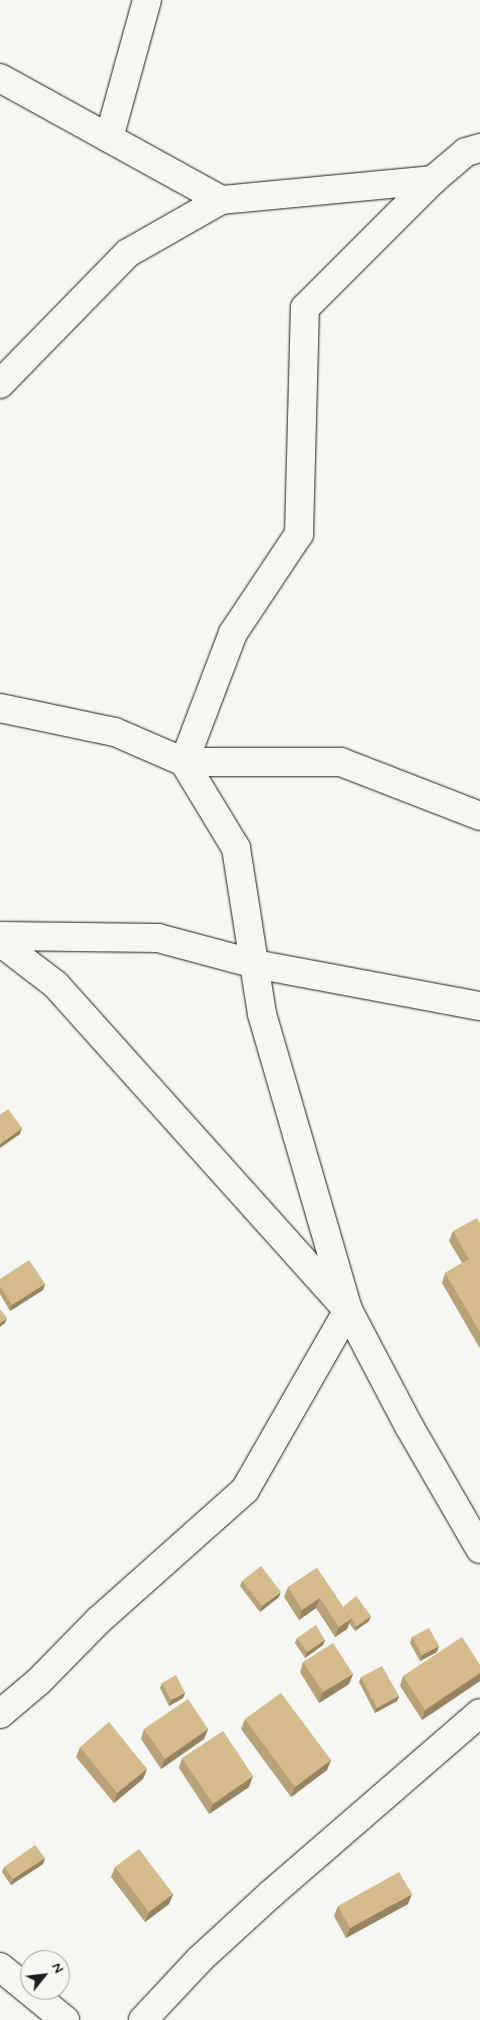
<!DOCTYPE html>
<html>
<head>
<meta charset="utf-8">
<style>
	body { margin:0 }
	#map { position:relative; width:480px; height:2020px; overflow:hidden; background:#f6f6f2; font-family:Mynerve,sans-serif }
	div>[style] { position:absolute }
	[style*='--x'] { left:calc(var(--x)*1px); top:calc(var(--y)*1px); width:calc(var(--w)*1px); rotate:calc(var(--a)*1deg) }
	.roads { filter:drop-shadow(0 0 1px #1c1c1c) drop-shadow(0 0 1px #1c1c1c) }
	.minor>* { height:28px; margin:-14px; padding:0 14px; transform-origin:14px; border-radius:14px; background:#f6f6f2 }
	.wall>* { inset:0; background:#b7a178 }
	.shaded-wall>* { inset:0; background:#958361 }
	.building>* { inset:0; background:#d5bb8b }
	span { translate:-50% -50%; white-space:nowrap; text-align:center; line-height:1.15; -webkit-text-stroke:5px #f6f6f2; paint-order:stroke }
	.north { position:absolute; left:20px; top:1950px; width:50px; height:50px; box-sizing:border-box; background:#f6f6f2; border:1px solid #9f9f9c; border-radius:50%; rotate:61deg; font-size:14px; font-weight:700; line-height:20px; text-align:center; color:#1c1c1c }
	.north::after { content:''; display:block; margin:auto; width:18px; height:22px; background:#1c1c1c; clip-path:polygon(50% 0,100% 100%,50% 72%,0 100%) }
</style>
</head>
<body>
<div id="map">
	<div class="roads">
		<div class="minor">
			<i style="--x:0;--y:78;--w:252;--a:28.9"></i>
			<i style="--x:109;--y:138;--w:143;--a:-74.6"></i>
			<i style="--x:0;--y:384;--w:183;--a:-45.7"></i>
			<i style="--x:128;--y:253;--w:107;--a:-29.7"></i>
			<i style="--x:221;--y:200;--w:213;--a:-5.4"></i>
			<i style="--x:0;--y:708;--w:117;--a:11.8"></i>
			<i style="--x:115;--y:732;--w:75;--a:23.5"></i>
			<i style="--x:184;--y:762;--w:157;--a:0"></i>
			<i style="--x:341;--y:762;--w:149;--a:21.2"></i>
			<i style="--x:0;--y:936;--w:158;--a:0.7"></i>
			<i style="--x:158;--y:938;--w:100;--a:15"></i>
			<i style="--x:255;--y:964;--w:229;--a:10.6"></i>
			<i style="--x:0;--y:942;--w:71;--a:37.5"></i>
			<i style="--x:56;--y:985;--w:437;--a:48.1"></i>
			<i style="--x:348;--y:1310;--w:131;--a:62.3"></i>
			<i style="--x:409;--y:1426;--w:142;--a:60"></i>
			<i style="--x:0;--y:1714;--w:51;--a:-40.2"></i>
			<i style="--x:39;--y:1681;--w:86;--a:-45.5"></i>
			<i style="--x:99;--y:1620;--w:195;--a:-41.7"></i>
			<i style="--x:245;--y:1490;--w:207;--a:-60.2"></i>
			<i style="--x:348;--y:1310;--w:308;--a:-106.2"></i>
			<i style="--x:262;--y:1014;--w:168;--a:-98.9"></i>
			<i style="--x:236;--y:848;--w:100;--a:-121.2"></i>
			<i style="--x:184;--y:762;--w:138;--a:-69.2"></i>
			<i style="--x:233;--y:633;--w:119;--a:-56.3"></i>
			<i style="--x:299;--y:534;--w:226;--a:-88.5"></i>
			<i style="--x:305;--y:308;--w:181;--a:-45"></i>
			<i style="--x:433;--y:180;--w:43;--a:-40.3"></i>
			<i style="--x:466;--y:152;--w:15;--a:-16"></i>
			<i style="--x:0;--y:1967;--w:84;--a:39.2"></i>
			<i style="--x:143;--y:2020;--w:83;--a:-46.9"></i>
			<i style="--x:200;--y:1959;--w:96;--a:-42.5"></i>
			<i style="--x:271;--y:1894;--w:276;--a:-40.9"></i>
		</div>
	</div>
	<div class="wall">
		<i style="clip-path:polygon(480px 1223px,480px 1347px,479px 1347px,442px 1283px,445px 1273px,462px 1263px,449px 1241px,453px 1231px)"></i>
		<i style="clip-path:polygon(0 1279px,45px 1284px,43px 1290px,10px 1311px,0 1294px)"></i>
		<i style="clip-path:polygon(317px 1568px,343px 1607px,369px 1621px,355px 1631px,349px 1623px,347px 1629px,335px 1637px,316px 1608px,299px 1620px,284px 1597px,288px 1587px)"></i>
		<i style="clip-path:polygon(242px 1581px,279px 1597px,260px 1612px,240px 1586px)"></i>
		<i style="clip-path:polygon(412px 1637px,437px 1652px,420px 1661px,410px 1643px)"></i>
		<i style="clip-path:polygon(297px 1638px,325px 1640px,323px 1645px,305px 1658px,295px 1643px)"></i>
		<i style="clip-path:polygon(303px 1662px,353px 1674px,349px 1684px,319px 1703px,300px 1672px)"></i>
		<i style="clip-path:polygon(480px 1665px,480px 1681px,422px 1720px,400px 1686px,403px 1676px)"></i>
		<i style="clip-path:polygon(361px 1677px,399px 1696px,397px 1701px,375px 1713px,359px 1682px)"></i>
		<i style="clip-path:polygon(162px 1683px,185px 1693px,183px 1698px,169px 1706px,160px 1688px)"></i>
		<i style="clip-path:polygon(245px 1719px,331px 1760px,327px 1770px,291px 1797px,241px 1729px)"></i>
		<i style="clip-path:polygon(144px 1729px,208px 1729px,204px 1739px,161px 1769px,141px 1739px)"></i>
		<i style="clip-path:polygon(80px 1747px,147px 1769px,143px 1779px,114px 1803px,76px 1757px)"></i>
		<i style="clip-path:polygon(182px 1758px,249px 1787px,209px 1814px,179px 1768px)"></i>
		<i style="clip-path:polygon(45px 1858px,43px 1864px,11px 1885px,2px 1872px,4px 1867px)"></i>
		<i style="clip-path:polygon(115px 1867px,173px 1894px,169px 1904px,145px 1922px,111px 1877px)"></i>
		<i style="clip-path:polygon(408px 1904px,346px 1938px,334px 1916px,338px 1906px)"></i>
	</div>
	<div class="shaded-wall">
		<i style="clip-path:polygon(22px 1128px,20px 1134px,0 1148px,0 1144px)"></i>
		<i style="clip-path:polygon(45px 1284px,43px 1290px,10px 1311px,12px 1305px)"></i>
		<i style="clip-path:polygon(7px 1318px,5px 1323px,0 1327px,0 1323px)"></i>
		<i style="clip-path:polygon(281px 1592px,279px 1597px,260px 1612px,262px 1606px)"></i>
		<i style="clip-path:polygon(320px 1598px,316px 1608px,299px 1620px,302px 1610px)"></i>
		<i style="clip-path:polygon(371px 1616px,369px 1621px,355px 1631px,357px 1626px)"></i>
		<i style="clip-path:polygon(351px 1619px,347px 1629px,335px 1637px,339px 1627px)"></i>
		<i style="clip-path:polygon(325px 1640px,323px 1645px,305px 1658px,307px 1652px)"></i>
		<i style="clip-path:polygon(439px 1646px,437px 1652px,420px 1661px,422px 1655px)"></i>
		<i style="clip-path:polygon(480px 1673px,480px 1681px,422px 1720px,425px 1710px)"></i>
		<i style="clip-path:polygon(353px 1674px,349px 1684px,319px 1703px,323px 1692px)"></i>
		<i style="clip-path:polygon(185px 1693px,183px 1698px,169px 1706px,171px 1700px)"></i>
		<i style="clip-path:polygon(399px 1696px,397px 1701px,375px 1713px,377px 1708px)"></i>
		<i style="clip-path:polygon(208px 1729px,204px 1739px,161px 1769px,165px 1759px)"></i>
		<i style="clip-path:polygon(331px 1760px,327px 1770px,291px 1797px,295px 1787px)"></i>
		<i style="clip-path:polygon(147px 1769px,143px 1779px,114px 1803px,117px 1793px)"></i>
		<i style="clip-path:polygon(253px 1776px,249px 1787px,209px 1814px,213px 1804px)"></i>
		<i style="clip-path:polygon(45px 1858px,43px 1864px,11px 1885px,13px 1879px)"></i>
		<i style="clip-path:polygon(173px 1894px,169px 1904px,145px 1922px,149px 1912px)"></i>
		<i style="clip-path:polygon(412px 1894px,408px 1904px,346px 1938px,350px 1928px)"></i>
	</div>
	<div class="building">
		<i style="clip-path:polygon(8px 1109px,22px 1128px,0 1144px,0 1115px)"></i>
		<i style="clip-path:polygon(477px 1218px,480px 1223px,480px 1332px,445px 1273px,469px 1259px,453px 1231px)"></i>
		<i style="clip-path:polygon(29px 1260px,45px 1284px,12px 1305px,0 1286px,0 1279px)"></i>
		<i style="clip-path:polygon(0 1309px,7px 1318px,0 1323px)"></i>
		<i style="clip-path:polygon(261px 1566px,281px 1592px,262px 1606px,242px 1581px)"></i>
		<i style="clip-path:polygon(317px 1568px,351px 1619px,339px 1627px,320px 1598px,302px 1610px,288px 1587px)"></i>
		<i style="clip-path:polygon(356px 1596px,371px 1616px,357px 1626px,343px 1607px)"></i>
		<i style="clip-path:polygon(316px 1625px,325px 1640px,307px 1652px,297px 1638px)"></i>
		<i style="clip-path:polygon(429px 1628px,439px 1646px,422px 1655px,412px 1637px)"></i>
		<i style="clip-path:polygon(462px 1637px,480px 1665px,480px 1673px,425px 1710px,403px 1676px)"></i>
		<i style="clip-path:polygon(333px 1643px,353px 1674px,323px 1692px,303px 1662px)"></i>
		<i style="clip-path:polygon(382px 1666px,399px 1696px,377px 1708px,361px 1677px)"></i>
		<i style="clip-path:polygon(176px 1675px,185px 1693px,171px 1700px,162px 1683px)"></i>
		<i style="clip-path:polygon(281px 1693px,331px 1760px,295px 1787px,245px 1719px)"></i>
		<i style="clip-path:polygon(188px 1699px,208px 1729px,165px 1759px,144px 1729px)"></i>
		<i style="clip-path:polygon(109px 1722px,147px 1769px,117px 1793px,80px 1747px)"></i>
		<i style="clip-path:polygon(223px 1731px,253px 1776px,213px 1804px,182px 1758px)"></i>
		<i style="clip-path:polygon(35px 1845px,45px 1858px,13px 1879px,4px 1867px)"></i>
		<i style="clip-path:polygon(139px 1849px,173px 1894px,149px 1912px,115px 1867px)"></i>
		<i style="clip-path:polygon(399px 1872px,412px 1894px,350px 1928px,338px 1906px)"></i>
	</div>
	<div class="north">N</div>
</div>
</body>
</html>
